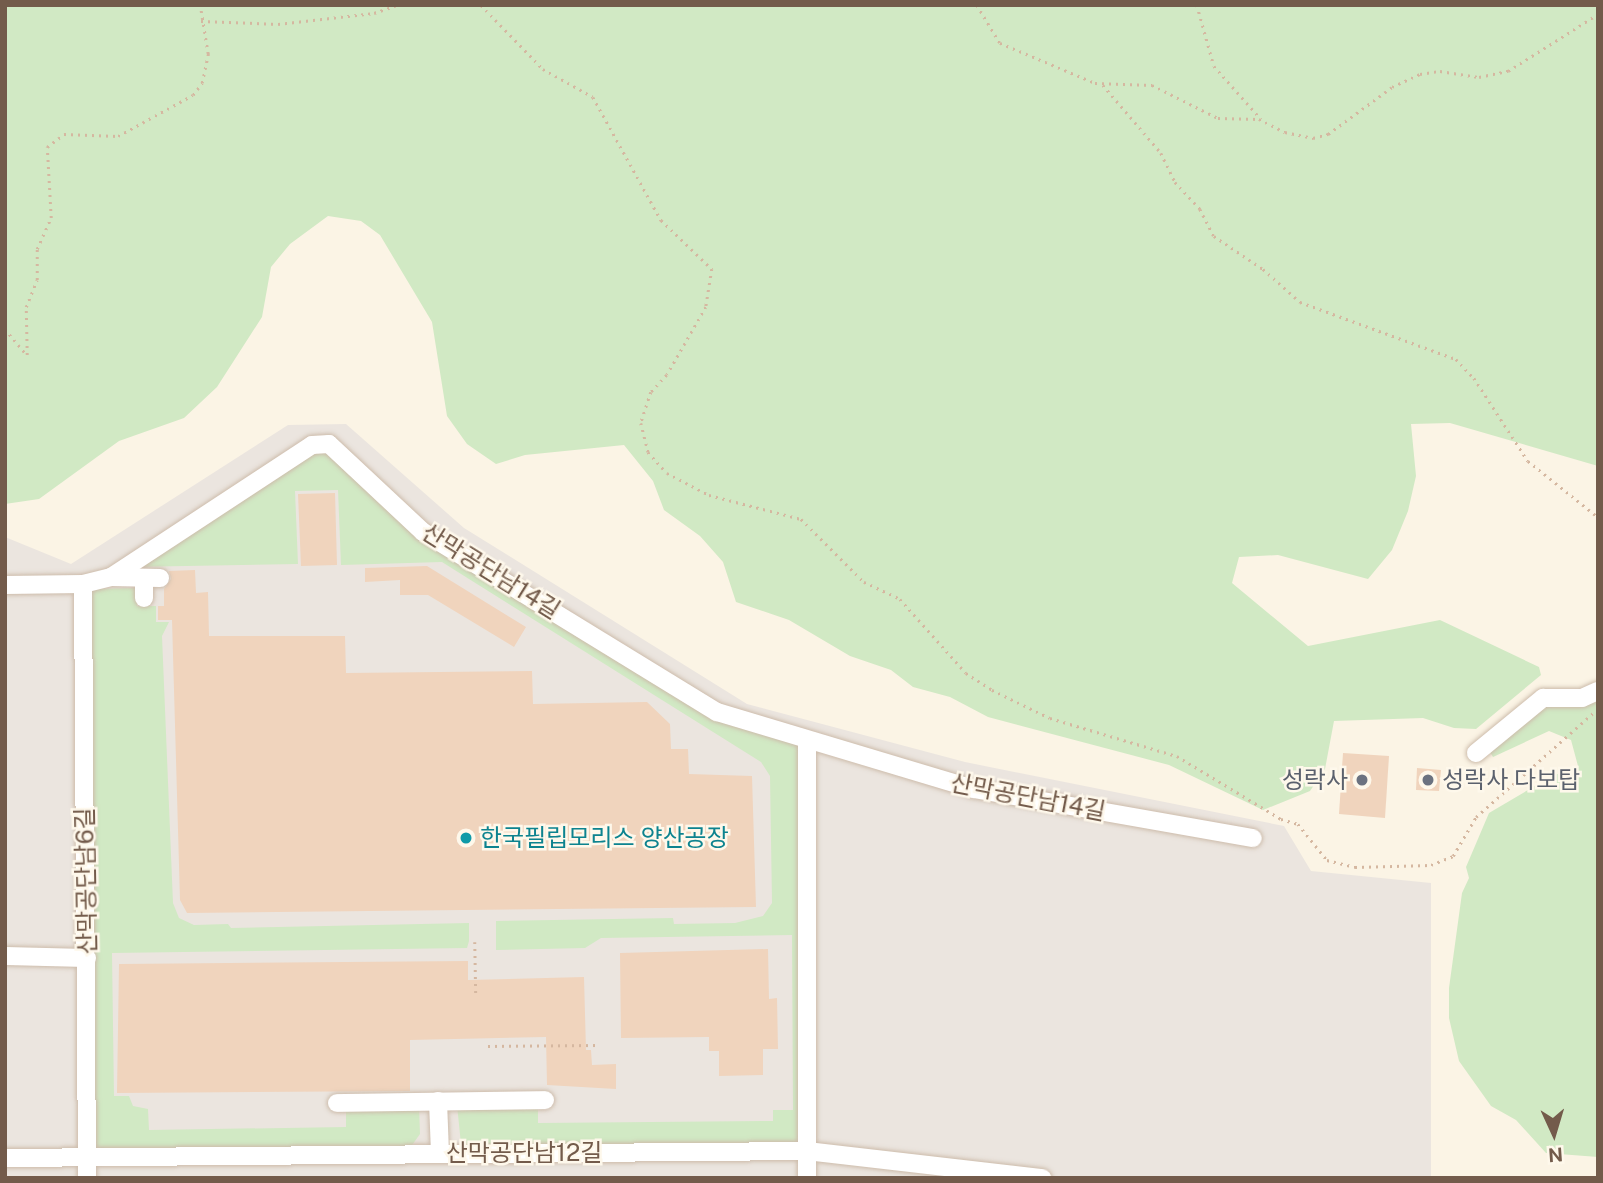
<!DOCTYPE html>
<html>
<head>
<meta charset="utf-8">
<style>
	body { margin:0 }
	#map { position:relative; width:1603px; height:1183px; overflow:hidden; background:#fbf4e5; font-family:"Public Sans","Noto Sans KR",sans-serif }
	div>[style] { position:absolute }
	[style*='--x'] { left:calc(var(--x)*1px); top:calc(var(--y)*1px); width:calc(var(--w)*1px); rotate:calc(var(--a)*1deg) }
	.industrial>* { inset:0; background:#ebe5df }
	.green>* { inset:0; background:#d1e9c4 }
	.building>* { inset:0; background:#f0d4bd }
	.path>* { height:2.5px; margin-top:-1.25px; transform-origin:0; background:repeating-linear-gradient(90deg,#d5b7a0 0 2px,transparent 0 7px) }
	.roads { filter:drop-shadow(0 0 2px #cdbcab) drop-shadow(0 0 2px #cdbcab) }
	.minor>* { height:18px; margin:-9px; padding:0 9px; transform-origin:9px; border-radius:9px; background:#fff }
	.dots>* { width:19px; height:19px; translate:-50% -50%; box-sizing:border-box; border:4px solid #fef8eb; border-radius:50% }
	span { translate:-50% -50%; white-space:nowrap; text-align:center; line-height:1.15; -webkit-text-stroke:5px #fef8eb; paint-order:stroke }
	.street-label { font-size:24px; color:#735b4b }
	.worship-label { font-size:24px; color:#5b616d }
	.right { translate:-100% -50%; text-align:right }
	.left { translate:0 -50%; text-align:left }
	.culture-label { font-size:24px; color:#0d838f }
	.frame { position:absolute; inset:0; border:7px solid #735b4b; pointer-events:none }
	.north { position:absolute; left:1519px; top:1099px; width:70px; height:70px; -webkit-text-stroke:5px #fef8eb; paint-order:stroke; rotate:176deg; font-size:19px; font-weight:700; line-height:28px; text-align:center; color:#735b4b }
	.north::after { content:''; display:block; margin:auto; width:24px; height:32px; background:#735b4b; clip-path:polygon(50% 0,100% 100%,50% 72%,0 100%) }
</style>
</head>
<body>
<div id="map">
	<div class="industrial">
		<i style="clip-path:polygon(346px 424px,464px 528px,747px 704px,965px 762px,1284px 826px,1311px 871px,1431px 883px,1431px 1178px,5px 1178px,5px 537px,71px 564px,288px 425px)"></i>
	</div>
	<div class="green">
		<i style="clip-path:polygon(5px 5px,1598px 5px,1598px 466px,1450px 423px,1411px 424px,1416px 476px,1408px 511px,1392px 550px,1368px 579px,1278px 555px,1239px 557px,1232px 583px,1308px 646px,1440px 620px,1539px 667px,1541px 675px,1476px 729px,1454px 728px,1423px 718px,1334px 721px,1325px 769px,1310px 791px,1263px 810px,1169px 765px,988px 717px,950px 697px,913px 687px,891px 670px,850px 656px,789px 620px,736px 602px,723px 562px,700px 536px,664px 510px,653px 481px,624px 445px,525px 455px,496px 464px,467px 444px,447px 416px,432px 322px,380px 235px,361px 221px,328px 216px,290px 244px,271px 267px,262px 317px,217px 387px,184px 418px,119px 441px,39px 499px,5px 504px)"></i>
		<i style="clip-path:polygon(322px 443px,424px 532px,717px 712px,807px 741px,807px 1151px,465px 1149px,461px 1144px,457px 1105px,538px 1104px,538px 1123px,773px 1121px,773px 1110px,793px 1110px,792px 935px,601px 938px,585px 948px,496px 950px,496px 921px,673px 918px,674px 924px,735px 923px,763px 916px,772px 903px,770px 776px,761px 762px,442px 562px,341px 565px,338px 490px,295px 491px,298px 564px,130px 567px)"></i>
		<i style="clip-path:polygon(137px 588px,137px 606px,156px 606px,156px 622px,169px 622px,162px 636px,173px 903px,179px 918px,194px 925px,228px 924px,231px 928px,469px 923px,469px 941px,467px 948px,112px 953px,114px 1096px,129px 1096px,133px 1106px,148px 1109px,149px 1130px,346px 1127px,346px 1108px,419px 1106px,420px 1134px,410px 1148px,87px 1157px,90px 589px)"></i>
		<i style="clip-path:polygon(1598px 699px,1598px 1157px,1546px 1153px,1516px 1120px,1491px 1106px,1459px 1061px,1449px 1018px,1449px 988px,1462px 893px,1469px 878px,1466px 867px,1489px 813px,1550px 777px,1578px 766px,1571px 740px,1549px 731px,1493px 757px,1490px 752px,1541px 705px)"></i>
	</div>
	<div class="building">
		<i style="clip-path:polygon(335px 493px,337px 565px,301px 566px,298px 494px)"></i>
		<i style="clip-path:polygon(427px 566px,526px 627px,514px 647px,428px 595px,400px 595px,400px 580px,365px 582px,365px 568px)"></i>
		<i style="clip-path:polygon(195px 570px,196px 593px,208px 592px,209px 636px,345px 636px,346px 673px,532px 671px,533px 704px,647px 702px,670px 724px,671px 749px,688px 749px,689px 774px,752px 776px,756px 907px,187px 913px,180px 900px,172px 620px,158px 620px,158px 606px,164px 606px,164px 589px,171px 579px,169px 571px)"></i>
		<i style="clip-path:polygon(1343px 753px,1389px 756px,1385px 818px,1339px 814px)"></i>
		<i style="clip-path:polygon(1417px 768px,1441px 770px,1439px 791px,1416px 790px)"></i>
		<i style="clip-path:polygon(768px 949px,769px 999px,777px 998px,778px 1049px,763px 1049px,763px 1075px,719px 1076px,719px 1051px,709px 1051px,709px 1037px,621px 1038px,620px 953px)"></i>
		<i style="clip-path:polygon(468px 961px,468px 980px,584px 977px,586px 1050px,591px 1050px,592px 1065px,616px 1064px,616px 1089px,547px 1085px,546px 1037px,410px 1040px,410px 1091px,117px 1093px,119px 964px)"></i>
	</div>
	<div class="path">
		<i style="--x:481;--y:5;--w:89;--a:45.9"></i>
		<i style="--x:543;--y:69;--w:57;--a:29.2"></i>
		<i style="--x:593;--y:97;--w:141;--a:61.1"></i>
		<i style="--x:661;--y:220;--w:71;--a:43.9"></i>
		<i style="--x:712;--y:269;--w:38;--a:99"></i>
		<i style="--x:706;--y:307;--w:78;--a:119.8"></i>
		<i style="--x:667;--y:375;--w:23;--a:133"></i>
		<i style="--x:651;--y:392;--w:33;--a:108"></i>
		<i style="--x:641;--y:423;--w:30;--a:76"></i>
		<i style="--x:648;--y:452;--w:28;--a:48"></i>
		<i style="--x:667;--y:473;--w:47;--a:27.6"></i>
		<i style="--x:709;--y:495;--w:95;--a:14.6"></i>
		<i style="--x:801;--y:519;--w:89;--a:45"></i>
		<i style="--x:864;--y:582;--w:40;--a:25"></i>
		<i style="--x:900;--y:599;--w:99;--a:48.3"></i>
		<i style="--x:966;--y:673;--w:31;--a:33"></i>
		<i style="--x:992;--y:690;--w:64;--a:25.8"></i>
		<i style="--x:1050;--y:718;--w:133;--a:16.7"></i>
		<i style="--x:1177;--y:756;--w:122;--a:31.2"></i>
		<i style="--x:1281;--y:819;--w:18;--a:16"></i>
		<i style="--x:1298;--y:824;--w:46;--a:51.1"></i>
		<i style="--x:1327;--y:860;--w:29;--a:14"></i>
		<i style="--x:1355;--y:867;--w:76;--a:-1.5"></i>
		<i style="--x:1431;--y:865;--w:24;--a:-22"></i>
		<i style="--x:1453;--y:856;--w:45;--a:-59.5"></i>
		<i style="--x:1476;--y:817;--w:157;--a:-41.6"></i>
		<i style="--x:977;--y:5;--w:44;--a:58.8"></i>
		<i style="--x:1000;--y:43;--w:103;--a:22.8"></i>
		<i style="--x:1095;--y:83;--w:57;--a:2"></i>
		<i style="--x:1152;--y:85;--w:74;--a:26.6"></i>
		<i style="--x:1218;--y:118;--w:41;--a:1.4"></i>
		<i style="--x:1259;--y:119;--w:29;--a:27"></i>
		<i style="--x:1285;--y:132;--w:29;--a:12"></i>
		<i style="--x:1313;--y:138;--w:16;--a:-15"></i>
		<i style="--x:1328;--y:134;--w:79;--a:-36.3"></i>
		<i style="--x:1392;--y:87;--w:31;--a:-25"></i>
		<i style="--x:1420;--y:74;--w:20;--a:-9"></i>
		<i style="--x:1440;--y:71;--w:39;--a:9"></i>
		<i style="--x:1479;--y:77;--w:30;--a:-12"></i>
		<i style="--x:1508;--y:71;--w:107;--a:-32.3"></i>
		<i style="--x:1197;--y:5;--w:63;--a:74.4"></i>
		<i style="--x:1214;--y:66;--w:71;--a:48.4"></i>
		<i style="--x:201;--y:21;--w:77;--a:2.2"></i>
		<i style="--x:278;--y:24;--w:97;--a:-6.5"></i>
		<i style="--x:374;--y:13;--w:24;--a:-19"></i>
		<i style="--x:1103;--y:85;--w:89;--a:49.5"></i>
		<i style="--x:1161;--y:153;--w:32;--a:64"></i>
		<i style="--x:1175;--y:182;--w:37;--a:47"></i>
		<i style="--x:1200;--y:209;--w:30;--a:63"></i>
		<i style="--x:1214;--y:236;--w:59;--a:34"></i>
		<i style="--x:1263;--y:269;--w:50;--a:41.7"></i>
		<i style="--x:1300;--y:302;--w:166;--a:20.1"></i>
		<i style="--x:1456;--y:359;--w:26;--a:47"></i>
		<i style="--x:1474;--y:378;--w:99;--a:57"></i>
		<i style="--x:1528;--y:461;--w:90;--a:38.7"></i>
		<i style="--x:5;--y:329;--w:31;--a:50"></i>
		<i style="--x:27;--y:355;--w:48;--a:-91.2"></i>
		<i style="--x:26;--y:307;--w:29;--a:-68"></i>
		<i style="--x:37;--y:280;--w:31;--a:-90"></i>
		<i style="--x:37;--y:249;--w:34;--a:-66"></i>
		<i style="--x:51;--y:218;--w:71;--a:-93.2"></i>
		<i style="--x:47;--y:147;--w:21;--a:-37"></i>
		<i style="--x:64;--y:134;--w:54;--a:2.1"></i>
		<i style="--x:118;--y:136;--w:85;--a:-28.7"></i>
		<i style="--x:193;--y:95;--w:15;--a:-53"></i>
		<i style="--x:202;--y:83;--w:30;--a:-78"></i>
		<i style="--x:208;--y:54;--w:50;--a:-99.3"></i>
		<i style="--x:475;--y:942;--w:55;--a:89"></i>
		<i style="--x:488;--y:1046;--w:112;--a:-0.5"></i>
	</div>
	<div class="roads">
		<div class="minor">
			<i style="--x:111;--y:577;--w:49;--a:1.2"></i>
			<i style="--x:144;--y:578;--w:20;--a:90"></i>
			<i style="--x:83;--y:584;--w:594;--a:89.61"></i>
			<i style="--x:5;--y:585;--w:78;--a:-0.7"></i>
			<i style="--x:83;--y:584;--w:29;--a:-14"></i>
			<i style="--x:111;--y:577;--w:240;--a:-33.3"></i>
			<i style="--x:312;--y:445;--w:17;--a:-3"></i>
			<i style="--x:329;--y:444;--w:129;--a:43.1"></i>
			<i style="--x:423;--y:532;--w:345;--a:31.5"></i>
			<i style="--x:717;--y:712;--w:268;--a:16.7"></i>
			<i style="--x:974;--y:789;--w:283;--a:10"></i>
			<i style="--x:1476;--y:753;--w:87;--a:-39.4"></i>
			<i style="--x:1543;--y:698;--w:39;--a:0"></i>
			<i style="--x:1582;--y:698;--w:17;--a:-24"></i>
			<i style="--x:5;--y:956;--w:82;--a:1.4"></i>
			<i style="--x:438;--y:1101;--w:53;--a:87.8"></i>
			<i style="--x:337;--y:1103;--w:208;--a:-0.8"></i>
			<i style="--x:5;--y:1158;--w:802;--a:-0.5"></i>
			<i style="--x:807;--y:1151;--w:237;--a:6.6"></i>
			<i style="--x:807;--y:1178;--w:437;--a:-90"></i>
		</div>
	</div>
	<div class="dots">
		<i style="left:1362px;top:780px;background:#6b7280"></i>
		<i style="left:1428px;top:780px;background:#6b7280"></i>
		<i style="left:466px;top:838px;background:#0f9aa8"></i>
	</div>
	<div class="street-label">
		<span style="left:491px;top:571px;rotate:32deg">산막공단남14길</span>
		<span style="left:1028px;top:797px;rotate:11deg">산막공단남14길</span>
		<span style="left:86px;top:881px;rotate:-91deg">산막공단남6길</span>
		<span style="left:524px;top:1153px">산막공단남12길</span>
	</div>
	<div class="worship-label">
		<span class="right" style="left:1348px;top:780px">성락사</span>
		<span class="left" style="left:1442px;top:780px">성락사 다보탑</span>
	</div>
	<div class="culture-label">
		<span class="left" style="left:480px;top:838px">한국필립모리스 양산공장</span>
	</div>
	<div class="frame"></div>
	<div class="north">N</div>
</div>
</body>
</html>
